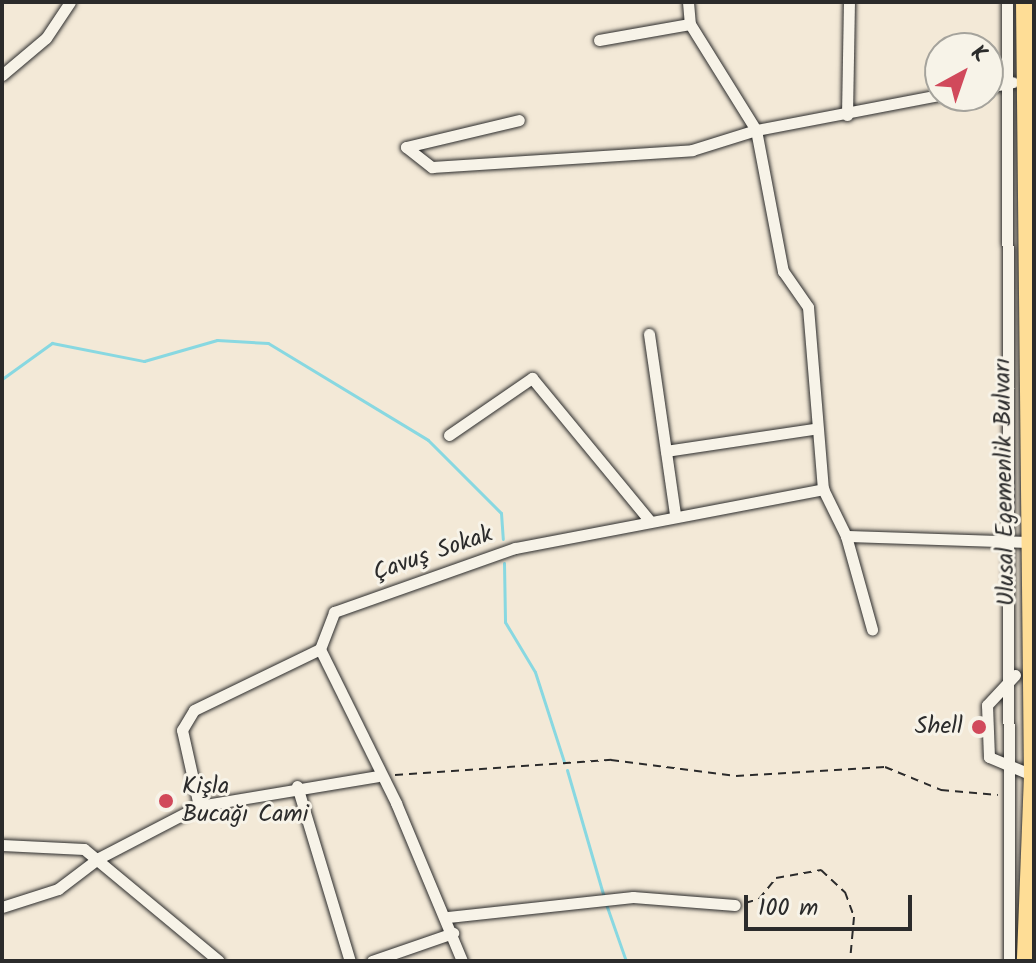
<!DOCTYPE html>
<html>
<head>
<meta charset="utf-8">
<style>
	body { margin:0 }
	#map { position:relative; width:1036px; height:963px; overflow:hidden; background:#f3e9d7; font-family:Kalam,sans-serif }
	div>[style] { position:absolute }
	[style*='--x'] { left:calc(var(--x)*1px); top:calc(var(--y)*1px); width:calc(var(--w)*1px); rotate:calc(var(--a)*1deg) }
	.stream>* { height:3px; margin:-1.5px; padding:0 1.5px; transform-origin:1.5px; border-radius:1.5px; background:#88d8e1 }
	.path>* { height:2px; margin-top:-1px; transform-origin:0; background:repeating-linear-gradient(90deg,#2b2b2b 0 8px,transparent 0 14px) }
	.roads { filter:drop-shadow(0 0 2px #2b2b2b) drop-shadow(0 0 2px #2b2b2b) }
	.minor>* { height:11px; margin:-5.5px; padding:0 5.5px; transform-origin:5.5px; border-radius:5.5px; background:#f7f3e8 }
	.highway>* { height:16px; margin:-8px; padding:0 8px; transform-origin:8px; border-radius:8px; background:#fedd96 }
	.dots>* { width:22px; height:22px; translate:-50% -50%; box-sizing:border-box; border:4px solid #f7f3e8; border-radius:50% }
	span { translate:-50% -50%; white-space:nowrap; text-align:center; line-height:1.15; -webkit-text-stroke:6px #f7f3e8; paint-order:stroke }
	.street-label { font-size:24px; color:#2b2b2b }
	.poi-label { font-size:24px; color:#2b2b2b }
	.right { translate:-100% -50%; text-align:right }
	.left { translate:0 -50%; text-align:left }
	.frame { position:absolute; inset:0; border:4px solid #2b2b2b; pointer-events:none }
	.north { position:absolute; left:924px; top:32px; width:80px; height:80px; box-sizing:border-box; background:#f7f3e8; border:2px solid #a5a39c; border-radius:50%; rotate:40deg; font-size:22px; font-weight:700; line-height:32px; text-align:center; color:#2b2b2b }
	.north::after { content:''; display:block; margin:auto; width:28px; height:36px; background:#d1495b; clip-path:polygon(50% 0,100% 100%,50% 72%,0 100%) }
	.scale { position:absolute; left:744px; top:895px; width:168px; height:36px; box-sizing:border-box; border:4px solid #2b2b2b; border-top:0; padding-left:10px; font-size:24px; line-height:28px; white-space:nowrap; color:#2b2b2b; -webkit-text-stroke:6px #f7f3e8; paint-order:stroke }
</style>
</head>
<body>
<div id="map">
	<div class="stream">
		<i style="--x:2;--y:379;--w:62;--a:-35.8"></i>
		<i style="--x:52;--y:343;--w:94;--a:11.1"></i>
		<i style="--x:144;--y:361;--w:76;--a:-16"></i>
		<i style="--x:217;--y:340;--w:51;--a:3.4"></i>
		<i style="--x:268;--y:343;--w:187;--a:31.2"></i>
		<i style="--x:428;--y:440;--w:103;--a:45"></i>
		<i style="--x:501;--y:513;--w:26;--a:86"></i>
		<i style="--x:504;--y:563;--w:59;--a:89"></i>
		<i style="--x:505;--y:622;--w:58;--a:59"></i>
		<i style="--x:535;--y:672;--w:95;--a:72.1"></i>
		<i style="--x:567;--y:770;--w:132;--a:73.8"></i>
		<i style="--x:606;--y:904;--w:60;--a:70.7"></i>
	</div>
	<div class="path">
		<i style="--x:521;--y:2;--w:2;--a:90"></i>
		<i style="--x:395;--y:775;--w:217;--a:-4"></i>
		<i style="--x:611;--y:760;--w:126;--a:7.3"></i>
		<i style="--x:736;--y:776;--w:149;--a:-3.5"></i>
		<i style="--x:885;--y:767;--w:61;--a:22.3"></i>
		<i style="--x:941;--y:790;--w:57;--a:5"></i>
		<i style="--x:745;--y:903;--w:15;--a:-16"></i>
		<i style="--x:759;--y:899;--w:27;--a:-51"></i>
		<i style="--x:776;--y:878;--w:46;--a:-10.1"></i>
		<i style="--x:821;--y:870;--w:33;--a:43"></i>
		<i style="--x:845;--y:892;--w:27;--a:70"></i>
		<i style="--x:854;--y:917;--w:44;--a:95.2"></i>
	</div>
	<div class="roads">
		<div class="minor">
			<i style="--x:688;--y:2;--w:22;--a:85"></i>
			<i style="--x:690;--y:24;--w:125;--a:58.1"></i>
			<i style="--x:756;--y:130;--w:187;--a:-10.8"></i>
			<i style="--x:1007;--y:2;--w:959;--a:89.88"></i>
			<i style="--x:599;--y:40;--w:92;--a:-10"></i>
			<i style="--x:2;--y:75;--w:57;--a:-40.1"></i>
			<i style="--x:46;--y:38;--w:43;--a:-56.3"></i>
			<i style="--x:988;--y:87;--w:25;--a:-11"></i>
			<i style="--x:847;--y:115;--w:113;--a:-89"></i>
			<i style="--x:406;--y:147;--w:33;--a:38"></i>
			<i style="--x:432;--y:167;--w:261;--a:-3.7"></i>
			<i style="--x:692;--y:150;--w:67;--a:-17.4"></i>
			<i style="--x:756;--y:130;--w:144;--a:79.2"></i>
			<i style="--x:783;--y:271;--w:44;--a:55.2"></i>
			<i style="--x:808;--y:307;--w:183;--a:85.3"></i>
			<i style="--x:823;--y:489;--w:52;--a:63.9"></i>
			<i style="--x:846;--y:536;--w:97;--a:74.4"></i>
			<i style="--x:406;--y:147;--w:116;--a:-13.4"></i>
			<i style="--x:649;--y:334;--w:183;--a:81.8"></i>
			<i style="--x:449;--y:435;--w:101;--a:-34.5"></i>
			<i style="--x:532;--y:378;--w:184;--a:50.5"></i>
			<i style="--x:666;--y:451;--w:149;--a:-8.5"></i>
			<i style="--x:846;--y:536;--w:184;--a:1.9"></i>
			<i style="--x:320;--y:649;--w:172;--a:63.7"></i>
			<i style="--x:396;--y:803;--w:171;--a:67.3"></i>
			<i style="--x:1015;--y:675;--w:41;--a:133"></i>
			<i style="--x:987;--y:705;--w:52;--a:87.8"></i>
			<i style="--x:989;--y:757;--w:47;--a:22.7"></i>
			<i style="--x:297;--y:786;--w:183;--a:73.2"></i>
			<i style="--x:199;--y:806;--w:78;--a:-102.6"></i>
			<i style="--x:182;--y:730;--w:23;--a:-59"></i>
			<i style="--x:194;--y:710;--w:140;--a:-25.8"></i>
			<i style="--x:320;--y:649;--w:40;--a:-69"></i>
			<i style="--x:334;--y:612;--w:192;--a:-19.5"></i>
			<i style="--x:515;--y:548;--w:314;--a:-10.8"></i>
			<i style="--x:2;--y:845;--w:82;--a:2.8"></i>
			<i style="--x:84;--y:849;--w:175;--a:39.7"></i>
			<i style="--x:2;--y:907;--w:59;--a:-17.8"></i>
			<i style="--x:58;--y:889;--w:51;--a:-37.1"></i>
			<i style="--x:99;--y:858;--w:113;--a:-27.5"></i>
			<i style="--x:199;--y:806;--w:181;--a:-9.5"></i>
			<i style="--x:448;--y:917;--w:186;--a:-6.2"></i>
			<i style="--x:633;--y:897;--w:102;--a:4.5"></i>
			<i style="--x:372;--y:961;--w:86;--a:-19.1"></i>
		</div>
		<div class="highway">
			<i style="--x:1024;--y:2;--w:773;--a:89.41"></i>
			<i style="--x:1032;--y:775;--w:186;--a:92.2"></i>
		</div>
	</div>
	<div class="dots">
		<i style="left:979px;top:727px;background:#d1495b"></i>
		<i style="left:166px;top:801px;background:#d1495b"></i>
	</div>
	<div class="street-label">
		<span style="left:1005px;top:482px;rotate:-91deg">Ulusal Egemenlik Bulvarı</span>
		<span style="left:433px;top:554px;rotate:-19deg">Çavuş Sokak</span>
	</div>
	<div class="poi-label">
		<span class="right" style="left:963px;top:727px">Shell</span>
		<span class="left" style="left:182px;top:801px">Kişla<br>Bucağı Cami</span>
	</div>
	<div class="frame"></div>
	<div class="north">K</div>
	<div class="scale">100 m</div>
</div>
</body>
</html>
